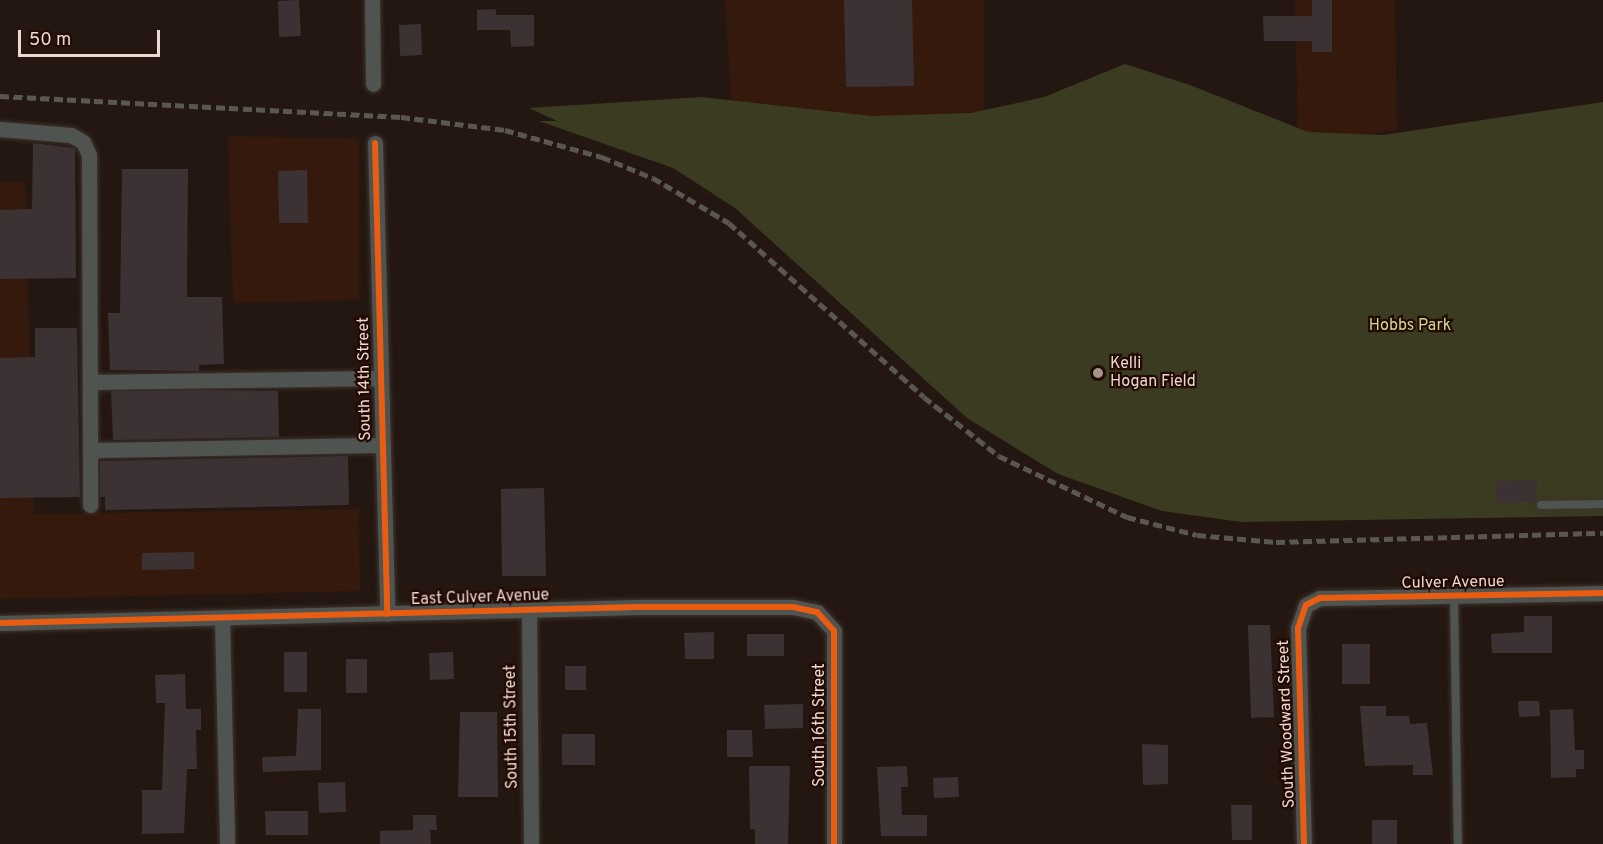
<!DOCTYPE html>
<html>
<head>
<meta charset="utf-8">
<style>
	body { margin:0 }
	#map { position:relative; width:1603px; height:844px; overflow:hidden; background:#241711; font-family:Overpass,sans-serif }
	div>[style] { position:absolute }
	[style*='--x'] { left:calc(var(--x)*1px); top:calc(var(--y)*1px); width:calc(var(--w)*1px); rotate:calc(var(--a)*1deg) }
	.built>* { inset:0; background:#35190d }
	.green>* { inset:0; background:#3a3b21 }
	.building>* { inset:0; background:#3c3234 }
	.roads { filter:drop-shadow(0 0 2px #3e332e) drop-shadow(0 0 2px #3e332e) }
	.service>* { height:8px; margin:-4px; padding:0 4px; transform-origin:4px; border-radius:4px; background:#505450 }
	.minor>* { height:15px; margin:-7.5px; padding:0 7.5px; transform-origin:7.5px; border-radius:7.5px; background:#505450 }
	.rail>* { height:4.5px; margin-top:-2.25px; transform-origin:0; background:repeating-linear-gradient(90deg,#5a5752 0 9px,transparent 0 13.5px) }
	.cycleway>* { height:6px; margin:-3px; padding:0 3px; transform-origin:3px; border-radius:3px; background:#e95d12 }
	.dots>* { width:16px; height:16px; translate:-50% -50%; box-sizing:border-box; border:3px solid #220a03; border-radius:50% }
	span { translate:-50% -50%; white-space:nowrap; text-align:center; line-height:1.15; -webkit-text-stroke:4.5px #220a03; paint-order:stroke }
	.park-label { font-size:16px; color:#d0d991 }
	.poi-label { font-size:16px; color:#ead8d1 }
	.left { translate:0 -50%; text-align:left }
	.street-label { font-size:16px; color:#ead8d1 }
	.scale { position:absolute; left:18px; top:30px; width:142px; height:27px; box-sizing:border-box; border:3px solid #ead8d1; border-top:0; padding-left:8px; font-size:18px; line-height:21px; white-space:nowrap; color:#ead8d1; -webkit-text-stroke:4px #220a03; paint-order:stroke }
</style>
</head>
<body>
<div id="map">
	<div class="built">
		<i style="clip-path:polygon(725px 0,984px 0,984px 154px,734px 155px)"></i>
		<i style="clip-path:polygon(1295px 0,1395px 0,1397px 130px,1298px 143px)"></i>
		<i style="clip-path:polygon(228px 136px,359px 139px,359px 300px,233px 303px)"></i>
		<i style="clip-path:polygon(0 182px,25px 182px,34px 514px,359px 509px,360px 591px,0 599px)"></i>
	</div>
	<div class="green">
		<i style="clip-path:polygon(1125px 64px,1190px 85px,1308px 132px,1383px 135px,1603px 102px,1603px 516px,1241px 522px,1162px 511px,1058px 474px,967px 418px,735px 208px,673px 168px,539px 121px,557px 121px,529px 108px,702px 97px,872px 116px,971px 113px,1044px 97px)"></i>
	</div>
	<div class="building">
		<i style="clip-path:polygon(299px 0,301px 36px,279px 37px,278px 1px)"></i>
		<i style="clip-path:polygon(844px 0,912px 0,914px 86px,846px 87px)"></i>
		<i style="clip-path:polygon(1312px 0,1332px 0,1332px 52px,1312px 52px,1312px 41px,1264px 41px,1263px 16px,1312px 16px)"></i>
		<i style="clip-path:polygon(496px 9px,496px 15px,534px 15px,534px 46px,511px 47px,510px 30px,477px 30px,477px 10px)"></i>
		<i style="clip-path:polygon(421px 24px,422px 55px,400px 56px,399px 25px)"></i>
		<i style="clip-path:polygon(33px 143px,75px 148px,76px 278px,0 279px,0 210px,32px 209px)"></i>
		<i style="clip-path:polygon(122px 169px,188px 169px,187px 297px,222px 297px,224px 364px,199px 365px,199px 371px,110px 370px,108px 313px,120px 313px)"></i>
		<i style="clip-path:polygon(307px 170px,308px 223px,279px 223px,278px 171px)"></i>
		<i style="clip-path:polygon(35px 328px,77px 328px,80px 497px,0 498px,0 358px,35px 357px)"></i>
		<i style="clip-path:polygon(199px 390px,278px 391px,279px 437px,113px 440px,111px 391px)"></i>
		<i style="clip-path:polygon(348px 456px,349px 505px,105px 510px,105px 497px,100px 497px,100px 461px)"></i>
		<i style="clip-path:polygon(1537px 480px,1536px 502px,1496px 503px,1496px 481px)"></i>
		<i style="clip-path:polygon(544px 488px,546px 576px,502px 576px,501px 489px)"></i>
		<i style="clip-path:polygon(194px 552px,194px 569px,142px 570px,142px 553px)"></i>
		<i style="clip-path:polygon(1524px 616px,1552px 616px,1552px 653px,1492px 653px,1491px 634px,1524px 632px)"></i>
		<i style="clip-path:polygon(1248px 625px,1270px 625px,1274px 717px,1251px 718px)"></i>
		<i style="clip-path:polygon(714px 632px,714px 659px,685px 659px,684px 633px)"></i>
		<i style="clip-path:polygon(747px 634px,784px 634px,784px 656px,747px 656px)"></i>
		<i style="clip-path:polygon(1342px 644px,1370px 644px,1370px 684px,1342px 684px)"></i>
		<i style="clip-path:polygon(284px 652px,307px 652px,307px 692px,284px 692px)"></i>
		<i style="clip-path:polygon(453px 652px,454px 679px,430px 680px,429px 653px)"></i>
		<i style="clip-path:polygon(346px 659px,367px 659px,367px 693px,346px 693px)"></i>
		<i style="clip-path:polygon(565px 666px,586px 666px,586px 690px,565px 690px)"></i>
		<i style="clip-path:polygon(185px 674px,186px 709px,201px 709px,201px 730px,196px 730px,197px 769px,187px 769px,184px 833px,142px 834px,142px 790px,162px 790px,165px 703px,156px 703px,155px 675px)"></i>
		<i style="clip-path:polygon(1518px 701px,1539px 701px,1540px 716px,1519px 717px)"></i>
		<i style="clip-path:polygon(803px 704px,803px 728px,765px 729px,764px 705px)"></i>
		<i style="clip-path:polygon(1360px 706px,1386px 706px,1386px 716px,1409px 716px,1410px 724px,1427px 723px,1433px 775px,1413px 775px,1413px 765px,1365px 766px)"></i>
		<i style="clip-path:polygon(298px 709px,321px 709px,321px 770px,263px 772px,262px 757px,296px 756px)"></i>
		<i style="clip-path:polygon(1573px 709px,1575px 750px,1584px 750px,1584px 769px,1576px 769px,1576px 777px,1551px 778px,1550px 710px)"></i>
		<i style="clip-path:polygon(460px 712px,497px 712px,498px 797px,458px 797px)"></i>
		<i style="clip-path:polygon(727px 730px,752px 730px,753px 757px,727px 757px)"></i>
		<i style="clip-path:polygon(562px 734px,595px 734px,595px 765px,562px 765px)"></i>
		<i style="clip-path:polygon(1142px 744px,1168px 745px,1168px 784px,1143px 785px)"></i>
		<i style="clip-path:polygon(749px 766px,790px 766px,788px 844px,755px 844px,755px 829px,750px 829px)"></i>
		<i style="clip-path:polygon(907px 766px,908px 787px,901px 787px,902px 815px,927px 815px,927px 836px,881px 836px,877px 767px)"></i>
		<i style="clip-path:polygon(958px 777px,959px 797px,934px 798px,933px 778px)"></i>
		<i style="clip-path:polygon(345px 782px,346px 812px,319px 813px,318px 783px)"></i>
		<i style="clip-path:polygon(1231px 805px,1252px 805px,1252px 840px,1232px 840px)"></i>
		<i style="clip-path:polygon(265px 811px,308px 811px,308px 835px,266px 835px)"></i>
		<i style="clip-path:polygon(413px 815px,436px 815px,437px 830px,430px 830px,431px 844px,380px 844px,380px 831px,413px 830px)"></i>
		<i style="clip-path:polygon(1372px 820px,1397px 820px,1397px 844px,1372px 844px)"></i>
	</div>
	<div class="roads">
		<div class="service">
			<i style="--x:1541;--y:505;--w:62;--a:-0.9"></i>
			<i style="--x:1454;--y:596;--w:248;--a:89.1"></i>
		</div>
		<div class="minor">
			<i style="--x:372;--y:0;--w:84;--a:89.3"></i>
			<i style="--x:0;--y:129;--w:71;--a:4.8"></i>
			<i style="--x:71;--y:135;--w:14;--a:30"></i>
			<i style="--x:83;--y:142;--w:14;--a:65"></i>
			<i style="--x:89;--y:155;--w:350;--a:89.8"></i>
			<i style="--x:375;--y:143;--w:471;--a:88.5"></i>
			<i style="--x:92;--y:382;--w:286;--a:-0.8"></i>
			<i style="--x:92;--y:450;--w:288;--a:-1"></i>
			<i style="--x:529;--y:610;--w:234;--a:89.5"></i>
			<i style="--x:222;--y:618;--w:226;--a:88.7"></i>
			<i style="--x:0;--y:623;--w:638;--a:-1.44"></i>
			<i style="--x:638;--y:607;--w:155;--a:0"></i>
			<i style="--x:793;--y:607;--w:25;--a:12"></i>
			<i style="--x:817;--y:612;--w:25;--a:48"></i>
			<i style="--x:834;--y:631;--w:213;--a:90"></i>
			<i style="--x:1304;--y:844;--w:216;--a:-91.6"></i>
			<i style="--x:1298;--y:628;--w:24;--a:-71"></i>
			<i style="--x:1306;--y:605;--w:16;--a:-27"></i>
			<i style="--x:1320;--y:598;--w:283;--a:-1"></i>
		</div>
	</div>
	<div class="rail">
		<i style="--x:0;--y:96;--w:402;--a:3"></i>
		<i style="--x:401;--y:117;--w:105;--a:7.1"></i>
		<i style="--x:505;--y:130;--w:101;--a:15.6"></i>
		<i style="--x:602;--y:157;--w:55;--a:22.4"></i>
		<i style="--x:653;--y:178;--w:88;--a:30.6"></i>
		<i style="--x:729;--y:223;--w:261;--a:41.7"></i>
		<i style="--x:924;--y:397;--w:95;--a:38.2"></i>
		<i style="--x:999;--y:456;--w:142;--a:25.5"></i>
		<i style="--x:1127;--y:517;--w:72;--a:14.4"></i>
		<i style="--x:1197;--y:535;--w:79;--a:5.1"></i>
		<i style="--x:1276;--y:542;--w:327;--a:-1.6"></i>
	</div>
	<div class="cycleway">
		<i style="--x:375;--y:143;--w:471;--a:88.5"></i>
		<i style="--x:0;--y:623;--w:638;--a:-1.44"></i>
		<i style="--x:638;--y:607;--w:155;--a:0"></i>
		<i style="--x:793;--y:607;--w:25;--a:12"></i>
		<i style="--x:817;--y:612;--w:25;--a:48"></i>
		<i style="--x:834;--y:631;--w:213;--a:90"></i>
		<i style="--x:1304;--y:844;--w:216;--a:-91.6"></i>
		<i style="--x:1298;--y:628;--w:24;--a:-71"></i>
		<i style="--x:1306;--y:605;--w:16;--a:-27"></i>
		<i style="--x:1320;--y:598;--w:283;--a:-1"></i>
	</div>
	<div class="dots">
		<i style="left:1098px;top:373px;background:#a5948e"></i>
	</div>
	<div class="park-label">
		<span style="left:1410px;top:326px">Hobbs Park</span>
	</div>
	<div class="poi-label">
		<span class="left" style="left:1110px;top:373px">Kelli<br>Hogan Field</span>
	</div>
	<div class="street-label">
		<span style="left:365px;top:379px;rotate:-91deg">South 14th Street</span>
		<span style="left:1453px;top:583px;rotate:-1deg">Culver Avenue</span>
		<span style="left:480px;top:598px;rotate:-2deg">East Culver Avenue</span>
		<span style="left:1287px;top:724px;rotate:-92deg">South Woodward Street</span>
		<span style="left:820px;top:725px;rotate:-90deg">South 16th Street</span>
		<span style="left:512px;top:727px;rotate:-91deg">South 15th Street</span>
	</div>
	<div class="scale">50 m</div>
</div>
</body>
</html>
